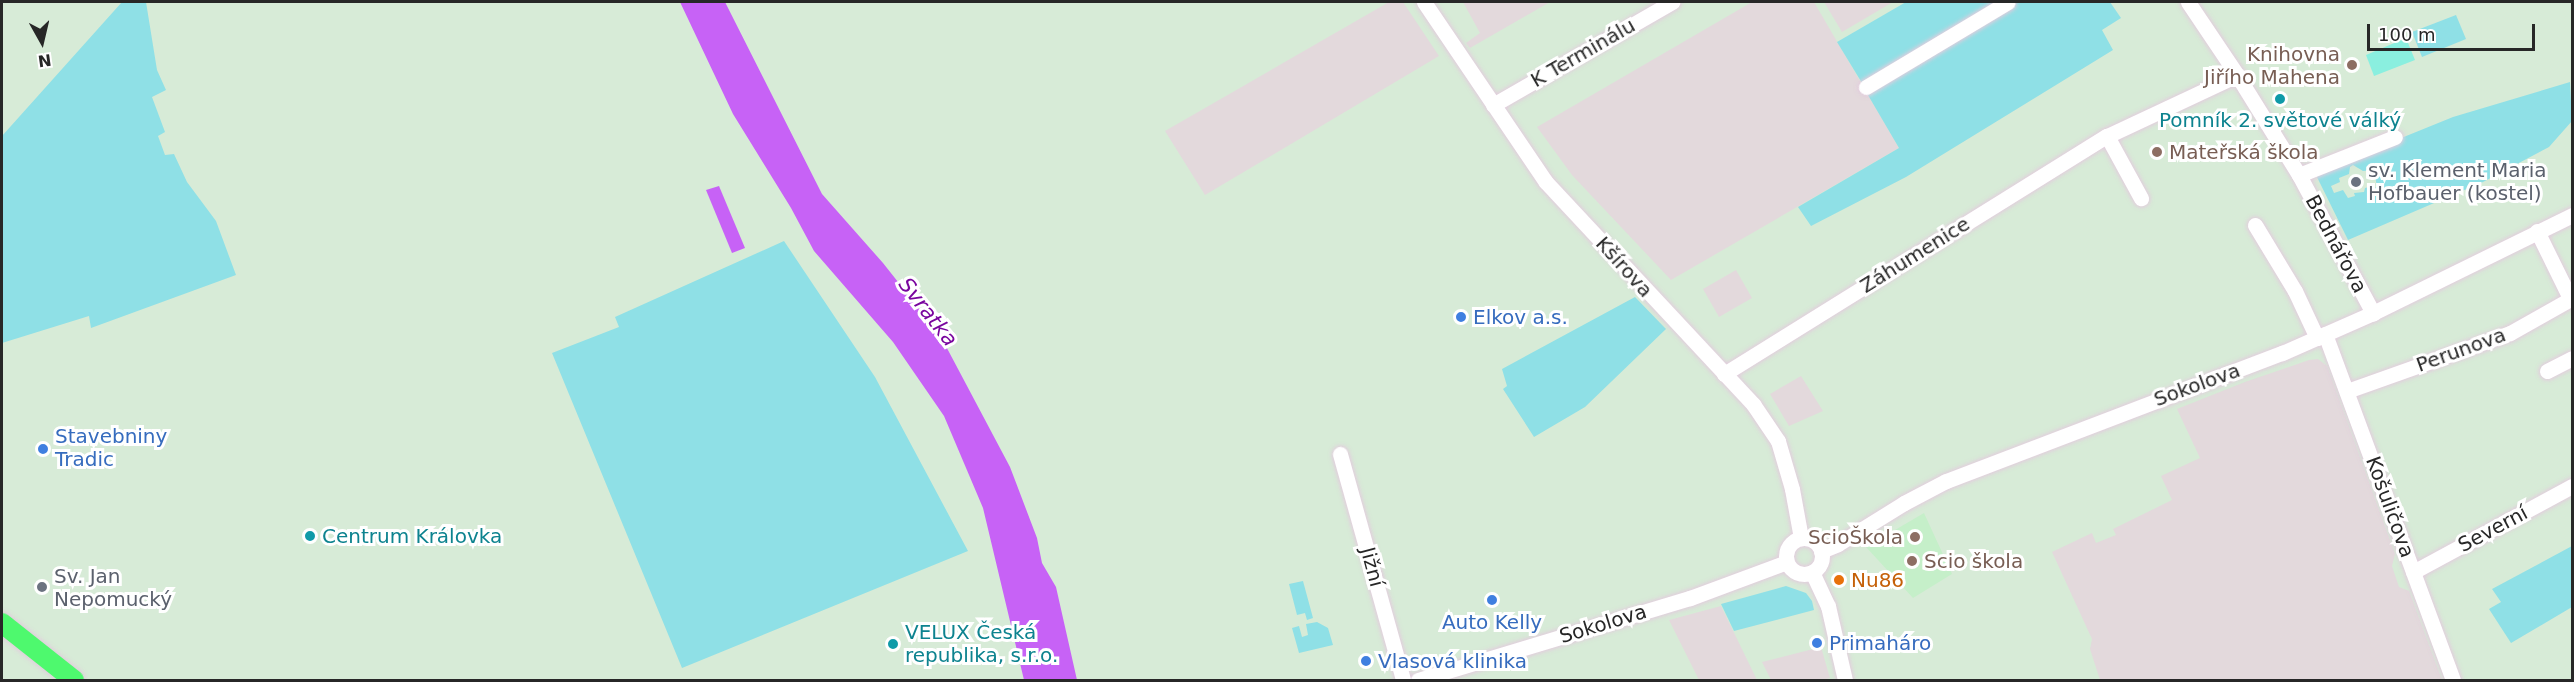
<!DOCTYPE html>
<html>
<head>
<meta charset="utf-8">
<style>
	body { margin:0 }
	#map { position:relative; width:2574px; height:682px; overflow:hidden; background:#d7ebd7; font-family:"DejaVu Sans",sans-serif }
	div>[style] { position:absolute }
	[style*='--x'] { left:calc(var(--x)*1px); top:calc(var(--y)*1px); width:calc(var(--w)*1px); rotate:calc(var(--a)*1deg) }
	.industrial>* { inset:0; background:#e3d9dc }
	.education>* { inset:0; background:#c5efc9 }
	.green>* { inset:0; background:#8fe0e6 }
	.pitch>* { inset:0; background:#8aefdf }
	.water>* { inset:0; background:#c762f6 }
	.roads { filter:drop-shadow(0 0 2px #e2cddd) drop-shadow(0 0 2px #e2cddd) }
	.minor>* { height:15px; margin:-7.5px; padding:0 7.5px; transform-origin:7.5px; border-radius:7.5px; background:#fff }
	.minor>.ring { margin:-7.5px; padding:0; box-sizing:content-box; background:none; border:15px solid #fff; border-radius:50% }
	.major>* { height:20px; margin:-10px; padding:0 10px; transform-origin:10px; border-radius:10px; background:#4ef96e }
	.dots>* { width:16px; height:16px; translate:-50% -50%; box-sizing:border-box; border:3px solid #fff; border-radius:50% }
	span { translate:-50% -50%; white-space:nowrap; text-align:center; line-height:1.15; -webkit-text-stroke:6px #fff; paint-order:stroke }
	.street-label { font-size:20px; color:#272727 }
	.education-label { font-size:20px; color:#785e54 }
	.right { translate:-100% -50%; text-align:right }
	.left { translate:0 -50%; text-align:left }
	.culture-label { font-size:20px; color:#0d838f }
	.worship-label { font-size:20px; color:#5b616d }
	.shop-label { font-size:20px; color:#366cbe }
	.food-label { font-size:20px; color:#c56008 }
	.water-label { font-size:21px; color:#79059e; font-style:italic }
	.frame { position:absolute; inset:0; border:3px solid #272727; pointer-events:none }
	.north { position:absolute; left:12px; top:12px; width:60px; height:60px; -webkit-text-stroke:4px #fff; paint-order:stroke; rotate:172deg; font-size:16px; font-weight:700; line-height:24px; text-align:center; color:#272727 }
	.north::after { content:''; display:block; margin:auto; width:21px; height:27px; background:#272727; clip-path:polygon(50% 0,100% 100%,50% 72%,0 100%) }
	.scale { position:absolute; left:2367px; top:24px; width:168px; height:27px; box-sizing:border-box; border:3px solid #272727; border-top:0; padding-left:8px; font-size:18px; line-height:21px; white-space:nowrap; color:#272727; -webkit-text-stroke:4px #fff; paint-order:stroke }
</style>
</head>
<body>
<div id="map">
	<div class="industrial">
		<i style="clip-path:polygon(1389px 2px,1403px 2px,1439px 56px,1205px 195px,1165px 131px)"></i>
		<i style="clip-path:polygon(1463px 2px,1550px 2px,1470px 48px,1466px 43px,1480px 33px)"></i>
		<i style="clip-path:polygon(1752px 2px,1814px 2px,1899px 148px,1671px 280px,1572px 175px,1537px 127px)"></i>
		<i style="clip-path:polygon(1824px 2px,1893px 2px,1842px 32px)"></i>
		<i style="clip-path:polygon(1736px 270px,1752px 298px,1719px 317px,1703px 289px)"></i>
		<i style="clip-path:polygon(2318px 359px,2327px 366px,2395px 554px,2392px 566px,2399px 587px,2409px 591px,2442px 680px,2100px 680px,2090px 649px,2092px 639px,2052px 552px,2092px 533px,2096px 543px,2116px 535px,2113px 529px,2172px 500px,2161px 476px,2200px 458px,2177px 409px,2245px 382px,2309px 360px)"></i>
		<i style="clip-path:polygon(1801px 376px,1823px 411px,1789px 426px,1770px 394px)"></i>
		<i style="clip-path:polygon(1721px 606px,1757px 680px,1699px 680px,1669px 620px)"></i>
		<i style="clip-path:polygon(1821px 647px,1830px 678px,1823px 680px,1771px 680px,1762px 662px)"></i>
	</div>
	<div class="education">
		<i style="clip-path:polygon(1924px 513px,1952px 574px,1913px 598px,1866px 547px)"></i>
	</div>
	<div class="green">
		<i style="clip-path:polygon(122px 2px,146px 2px,157px 70px,166px 90px,152px 97px,165px 132px,158px 136px,165px 155px,174px 154px,187px 182px,216px 221px,236px 275px,91px 328px,89px 316px,2px 343px,2px 136px)"></i>
		<i style="clip-path:polygon(1906px 2px,1999px 2px,1862px 83px,1837px 42px)"></i>
		<i style="clip-path:polygon(2015px 2px,2110px 2px,2121px 18px,2102px 30px,2113px 50px,1906px 177px,1811px 226px,1798px 207px,1899px 148px,1865px 90px)"></i>
		<i style="clip-path:polygon(2456px 15px,2466px 39px,2422px 57px,2412px 32px)"></i>
		<i style="clip-path:polygon(evenodd,2570px 82px,2572px 121px,2549px 147px,2483px 182px,2348px 240px,2315px 173px,2453px 117px,2570px 82px,2353px 165px,2363px 171px,2374px 170px,2377px 187px,2370px 190px,2369px 187px,2365px 188px,2364px 192px,2354px 193px,2355px 196px,2348px 198px,2343px 190px,2334px 193px,2331px 186px,2340px 182px,2339px 178px,2349px 174px,2350px 167px,2353px 165px)"></i>
		<i style="clip-path:polygon(784px 241px,875px 377px,968px 551px,682px 668px,552px 353px,619px 327px,615px 317px)"></i>
		<i style="clip-path:polygon(1635px 297px,1666px 329px,1585px 407px,1534px 437px,1503px 389px,1507px 386px,1502px 369px)"></i>
		<i style="clip-path:polygon(2572px 546px,2572px 607px,2511px 643px,2489px 609px,2501px 602px,2492px 589px)"></i>
		<i style="clip-path:polygon(1303px 581px,1313px 618px,1307px 620px,1305px 613px,1297px 615px,1289px 584px)"></i>
		<i style="clip-path:polygon(1786px 586px,1806px 593px,1812px 601px,1814px 610px,1734px 631px,1721px 604px)"></i>
		<i style="clip-path:polygon(1317px 622px,1328px 628px,1333px 645px,1299px 653px,1292px 628px,1299px 626px,1302px 637px,1308px 635px,1306px 624px)"></i>
	</div>
	<div class="pitch">
		<i style="clip-path:polygon(2406px 38px,2415px 60px,2374px 76px,2366px 55px)"></i>
	</div>
	<div class="water">
		<i style="clip-path:polygon(680px 2px,725px 2px,822px 194px,883px 263px,940px 335px,1010px 467px,1037px 538px,1042px 563px,1056px 587px,1077px 680px,1024px 680px,983px 508px,944px 416px,893px 342px,814px 251px,791px 208px,733px 114px)"></i>
		<i style="clip-path:polygon(719px 186px,745px 248px,732px 253px,706px 190px)"></i>
	</div>
	<div class="roads">
		<div class="minor">
			<i style="--x:1424;--y:2;--w:217;--a:55.9"></i>
			<i style="--x:1546;--y:182;--w:304;--a:47"></i>
			<i style="--x:1753;--y:404;--w:45;--a:56"></i>
			<i style="--x:1778;--y:441;--w:50;--a:73.7"></i>
			<i style="--x:1792;--y:489;--w:50;--a:79.6"></i>
			<i style="--x:2188;--y:2;--w:88;--a:56.1"></i>
			<i style="--x:2237;--y:75;--w:118;--a:58.2"></i>
			<i style="--x:2299;--y:175;--w:157;--a:61.8"></i>
			<i style="--x:1866;--y:87;--w:165;--a:-30.9"></i>
			<i style="--x:1493;--y:105;--w:207;--a:-29.9"></i>
			<i style="--x:2107;--y:136;--w:71;--a:61.3"></i>
			<i style="--x:2299;--y:175;--w:103;--a:-21.6"></i>
			<i style="--x:2255;--y:225;--w:77;--a:58.8"></i>
			<i style="--x:2295;--y:291;--w:52;--a:64.9"></i>
			<i style="--x:2537;--y:231;--w:77;--a:63.8"></i>
			<i style="--x:2325;--y:334;--w:369;--a:69.7"></i>
			<i style="--x:2547;--y:371;--w:28;--a:-27"></i>
			<i style="--x:1724;--y:374;--w:451;--a:-31.9"></i>
			<i style="--x:2107;--y:136;--w:144;--a:-25.1"></i>
			<i style="--x:2347;--y:391;--w:173;--a:-19.6"></i>
			<i style="--x:2510;--y:333;--w:71;--a:-29.4"></i>
			<i style="--x:1340;--y:454;--w:235;--a:74.4"></i>
			<i class="ring" style="left:1786px;top:538px;width:21px;height:21px"></i>
			<i style="--x:1821;--y:551;--w:18;--a:-22"></i>
			<i style="--x:1838;--y:544;--w:78;--a:-31.8"></i>
			<i style="--x:1904;--y:503;--w:47;--a:-27.6"></i>
			<i style="--x:1946;--y:481;--w:360;--a:-20.9"></i>
			<i style="--x:2282;--y:353;--w:99;--a:-23.7"></i>
			<i style="--x:2373;--y:313;--w:222;--a:-26.2"></i>
			<i style="--x:1812;--y:572;--w:38;--a:65"></i>
			<i style="--x:1828;--y:606;--w:76;--a:77.1"></i>
			<i style="--x:2413;--y:572;--w:181;--a:-28.4"></i>
			<i style="--x:1418;--y:680;--w:284;--a:-16.8"></i>
			<i style="--x:1690;--y:598;--w:103;--a:-20.4"></i>
		</div>
		<div class="major">
			<i style="--x:2;--y:623;--w:92;--a:38.4"></i>
		</div>
	</div>
	<div class="dots">
		<i style="left:2352px;top:65px;background:#8d6e63"></i>
		<i style="left:2280px;top:99px;background:#0f9aa8"></i>
		<i style="left:2157px;top:152px;background:#8d6e63"></i>
		<i style="left:2356px;top:182px;background:#6b7280"></i>
		<i style="left:1461px;top:317px;background:#3f7fe0"></i>
		<i style="left:43px;top:449px;background:#3f7fe0"></i>
		<i style="left:310px;top:536px;background:#0f9aa8"></i>
		<i style="left:1915px;top:537px;background:#8d6e63"></i>
		<i style="left:1912px;top:561px;background:#8d6e63"></i>
		<i style="left:1839px;top:580px;background:#e8710a"></i>
		<i style="left:42px;top:587px;background:#6b7280"></i>
		<i style="left:1492px;top:600px;background:#3f7fe0"></i>
		<i style="left:1817px;top:643px;background:#3f7fe0"></i>
		<i style="left:893px;top:644px;background:#0f9aa8"></i>
		<i style="left:1366px;top:661px;background:#3f7fe0"></i>
	</div>
	<div class="street-label">
		<span style="left:1583px;top:53px;rotate:-30deg">K Terminálu</span>
		<span style="left:2336px;top:244px;rotate:62deg">Bednářova</span>
		<span style="left:1915px;top:255px;rotate:-32deg">Záhumenice</span>
		<span style="left:1624px;top:267px;rotate:48deg">Kšírova</span>
		<span style="left:2461px;top:350px;rotate:-20deg">Perunova</span>
		<span style="left:2197px;top:385px;rotate:-20deg">Sokolova</span>
		<span style="left:2390px;top:507px;rotate:70deg">Košuličova</span>
		<span style="left:2493px;top:529px;rotate:-28deg">Severní</span>
		<span style="left:1372px;top:567px;rotate:75deg">Jižní</span>
		<span style="left:1603px;top:624px;rotate:-17deg">Sokolova</span>
	</div>
	<div class="education-label">
		<span class="right" style="left:2340px;top:66px">Knihovna<br>Jiřího Mahena</span>
		<span class="left" style="left:2169px;top:152px">Mateřská škola</span>
		<span class="right" style="left:1903px;top:537px">ScioŠkola</span>
		<span class="left" style="left:1924px;top:561px">Scio škola</span>
	</div>
	<div class="culture-label">
		<span style="left:2280px;top:120px">Pomník 2. světové válký</span>
		<span class="left" style="left:322px;top:536px">Centrum Královka</span>
		<span class="left" style="left:905px;top:644px">VELUX Česká<br>republika, s.r.o.</span>
	</div>
	<div class="worship-label">
		<span class="left" style="left:2368px;top:182px">sv. Klement Maria<br>Hofbauer (kostel)</span>
		<span class="left" style="left:54px;top:588px">Sv. Jan<br>Nepomucký</span>
	</div>
	<div class="shop-label">
		<span class="left" style="left:1473px;top:317px">Elkov a.s.</span>
		<span class="left" style="left:55px;top:448px">Stavebniny<br>Tradic</span>
		<span style="left:1492px;top:622px">Auto Kelly</span>
		<span class="left" style="left:1829px;top:643px">Primaháro</span>
		<span class="left" style="left:1378px;top:661px">Vlasová klinika</span>
	</div>
	<div class="food-label">
		<span class="left" style="left:1851px;top:580px">Nu86</span>
	</div>
	<div class="water-label">
		<span style="left:928px;top:312px;rotate:52deg">Svratka</span>
	</div>
	<div class="frame"></div>
	<div class="north">N</div>
	<div class="scale">100 m</div>
</div>
</body>
</html>
